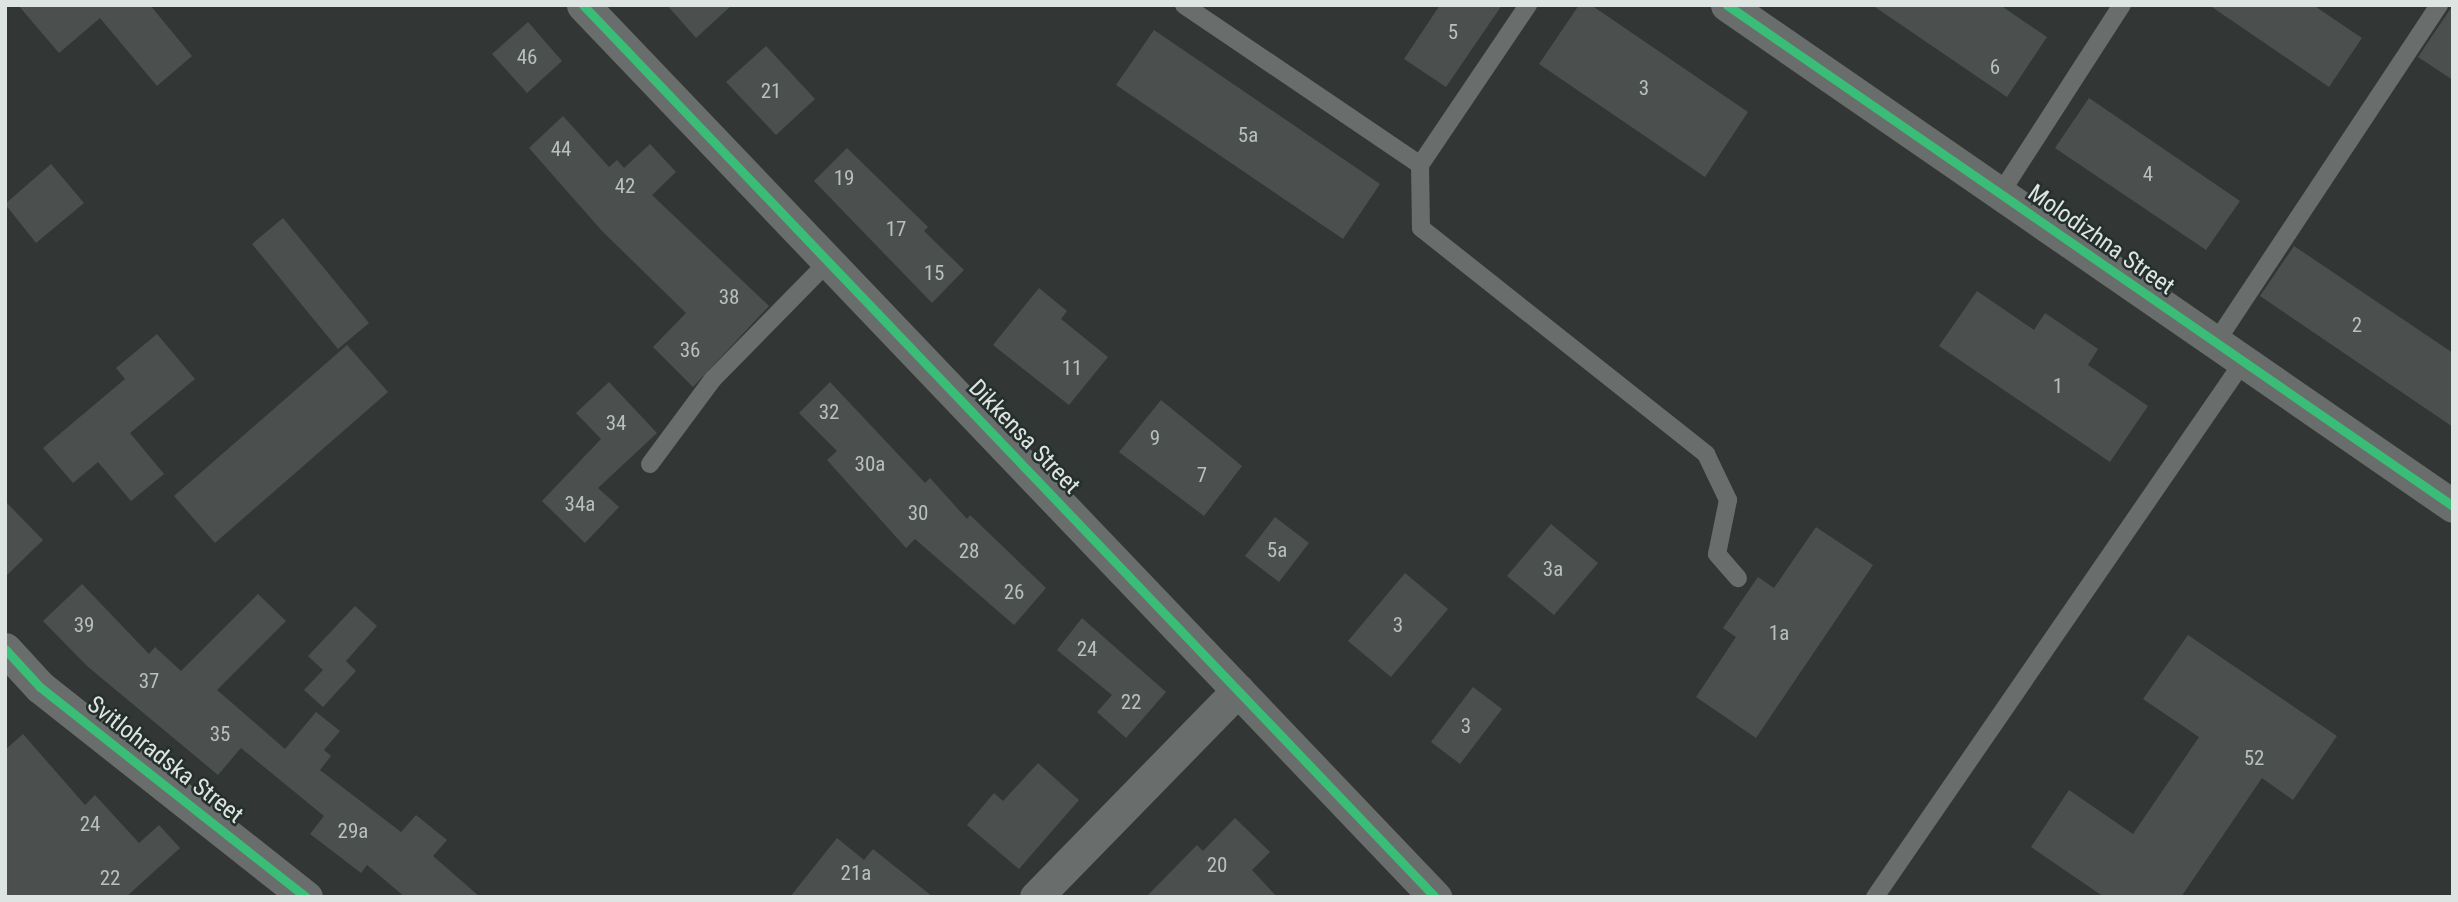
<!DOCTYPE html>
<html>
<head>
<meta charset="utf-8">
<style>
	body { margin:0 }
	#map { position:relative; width:2458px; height:902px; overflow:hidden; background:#323735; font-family:"Roboto Condensed",sans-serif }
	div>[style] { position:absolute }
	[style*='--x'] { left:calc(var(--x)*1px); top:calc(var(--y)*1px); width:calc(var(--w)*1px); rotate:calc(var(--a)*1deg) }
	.building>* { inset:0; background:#4b504e }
	.lane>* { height:18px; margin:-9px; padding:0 9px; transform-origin:9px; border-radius:9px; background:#696e6c }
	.street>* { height:33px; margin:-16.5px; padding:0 16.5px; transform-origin:16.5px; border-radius:16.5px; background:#696e6c }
	.cycleway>* { height:9px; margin:-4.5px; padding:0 4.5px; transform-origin:4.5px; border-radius:4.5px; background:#3abd76 }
	span { translate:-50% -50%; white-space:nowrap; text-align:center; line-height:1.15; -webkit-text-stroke:5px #25302c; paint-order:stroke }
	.number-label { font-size:21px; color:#b8bfbc }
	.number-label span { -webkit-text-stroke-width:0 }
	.street-label { font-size:24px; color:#dde4e1 }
	.frame { position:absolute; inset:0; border:7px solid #dde4e1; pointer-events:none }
</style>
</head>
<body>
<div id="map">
	<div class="building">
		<i style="clip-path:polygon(18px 5px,150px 5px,192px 56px,157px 86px,100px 18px,59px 53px)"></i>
		<i style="clip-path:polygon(667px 5px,732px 5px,696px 38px)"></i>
		<i style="clip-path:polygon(1440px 5px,1502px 5px,1446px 87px,1404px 59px)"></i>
		<i style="clip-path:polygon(1579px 5px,1591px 5px,1748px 112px,1705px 177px,1539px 64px)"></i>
		<i style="clip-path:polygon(1872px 5px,2000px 5px,2047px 37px,2007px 97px)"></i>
		<i style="clip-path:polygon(2209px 5px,2313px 5px,2362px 38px,2329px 87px)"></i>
		<i style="clip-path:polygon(2453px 5px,2453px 80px,2418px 57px)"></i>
		<i style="clip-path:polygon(528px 22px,562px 61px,527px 93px,492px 54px)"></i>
		<i style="clip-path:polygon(1154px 30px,1380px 184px,1343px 239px,1116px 85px)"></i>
		<i style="clip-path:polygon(766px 46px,815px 99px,776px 135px,726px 82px)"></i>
		<i style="clip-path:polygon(2089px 98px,2240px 201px,2206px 250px,2055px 148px)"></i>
		<i style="clip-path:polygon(563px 116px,609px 167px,617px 160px,624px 168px,650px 144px,676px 172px,652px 195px,769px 306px,693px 387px,653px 347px,686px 313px,602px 231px,529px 148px)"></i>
		<i style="clip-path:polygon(847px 148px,928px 227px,924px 231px,964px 270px,932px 303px,814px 181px)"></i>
		<i style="clip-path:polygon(51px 164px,84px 203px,36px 243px,5px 204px)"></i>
		<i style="clip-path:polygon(283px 218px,369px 323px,338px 349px,252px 244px)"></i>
		<i style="clip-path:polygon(2294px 246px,2453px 353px,2453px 427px,2260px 296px)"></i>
		<i style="clip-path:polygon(1039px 288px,1067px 311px,1061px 319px,1108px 357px,1069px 405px,993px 345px)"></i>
		<i style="clip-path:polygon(1977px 291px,2034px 330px,2045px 313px,2098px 349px,2088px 365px,2148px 406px,2110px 462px,1939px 346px)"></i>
		<i style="clip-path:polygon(157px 334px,195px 379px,130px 433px,164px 474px,131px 501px,98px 462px,73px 483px,43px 448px,125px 379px,116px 368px)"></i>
		<i style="clip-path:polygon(347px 345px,388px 392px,215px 543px,174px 496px)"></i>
		<i style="clip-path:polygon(609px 382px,657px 433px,598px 488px,619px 507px,585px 543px,542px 501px,601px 439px,576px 413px)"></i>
		<i style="clip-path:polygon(830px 382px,925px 483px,930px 478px,967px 519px,970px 515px,1046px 588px,1014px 625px,915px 539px,906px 548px,827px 460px,837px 451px,799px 413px)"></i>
		<i style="clip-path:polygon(1161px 400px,1242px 466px,1204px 516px,1119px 452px)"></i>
		<i style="clip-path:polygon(5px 501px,43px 540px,5px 577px)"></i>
		<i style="clip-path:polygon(1275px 517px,1309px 543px,1279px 582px,1245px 556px)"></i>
		<i style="clip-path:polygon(1551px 524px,1598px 563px,1554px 615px,1507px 576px)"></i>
		<i style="clip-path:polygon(1816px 527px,1873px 565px,1756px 738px,1696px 697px,1736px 637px,1723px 628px,1758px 577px,1774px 588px)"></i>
		<i style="clip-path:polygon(1405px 573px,1448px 609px,1391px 677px,1348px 641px)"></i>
		<i style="clip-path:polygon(82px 584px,149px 654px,155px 647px,181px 671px,258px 594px,286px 621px,217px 690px,285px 749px,316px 712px,340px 731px,324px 750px,331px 756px,320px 770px,401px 832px,416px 815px,447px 840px,433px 856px,480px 897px,405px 897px,367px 865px,361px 873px,310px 834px,324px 816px,241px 748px,218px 775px,87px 666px,43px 621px)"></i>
		<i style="clip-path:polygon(355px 606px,377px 626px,346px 661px,356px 671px,323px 707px,304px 690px,323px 670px,308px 656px)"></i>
		<i style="clip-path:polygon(1082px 618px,1166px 692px,1126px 738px,1097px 712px,1112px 695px,1057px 650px)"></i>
		<i style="clip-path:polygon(2188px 635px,2337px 736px,2293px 800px,2262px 778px,2181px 897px,2104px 897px,2031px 847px,2069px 790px,2133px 834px,2199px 737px,2143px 699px)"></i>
		<i style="clip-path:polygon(1473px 687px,1502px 709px,1460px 764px,1431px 742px)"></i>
		<i style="clip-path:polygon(23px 734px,85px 805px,95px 795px,139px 843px,159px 825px,180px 848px,126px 897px,5px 897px,5px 750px)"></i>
		<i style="clip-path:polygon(1038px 763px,1079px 800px,1019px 869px,967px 825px,994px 793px,1003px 801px)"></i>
		<i style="clip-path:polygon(1235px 818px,1270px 852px,1252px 870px,1277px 897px,1146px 897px,1197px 845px,1203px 851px)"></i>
		<i style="clip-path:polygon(837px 838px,864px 860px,873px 849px,933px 897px,790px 897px)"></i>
	</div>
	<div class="lane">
		<i style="--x:1184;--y:5;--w:285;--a:34.1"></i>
		<i style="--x:1528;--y:5;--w:193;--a:124"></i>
		<i style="--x:1420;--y:165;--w:63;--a:89.1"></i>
		<i style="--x:1421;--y:228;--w:364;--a:38.4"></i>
		<i style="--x:1706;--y:454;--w:51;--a:64.4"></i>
		<i style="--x:1728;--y:500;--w:55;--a:101.5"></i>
		<i style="--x:1717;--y:554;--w:32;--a:49"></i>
		<i style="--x:2000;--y:194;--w:225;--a:-57.2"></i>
		<i style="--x:2216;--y:342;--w:404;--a:-56.5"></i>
		<i style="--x:650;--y:464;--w:106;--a:-53.5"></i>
		<i style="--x:713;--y:379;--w:165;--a:-45.5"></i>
		<i style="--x:1875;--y:897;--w:649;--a:-55.48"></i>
	</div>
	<div class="street">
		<i style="--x:583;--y:5;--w:1234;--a:46.31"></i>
		<i style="--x:1727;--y:5;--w:882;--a:34.61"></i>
		<i style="--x:5;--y:649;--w:52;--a:47.4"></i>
		<i style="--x:40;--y:687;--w:339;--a:38.3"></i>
		<i style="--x:1036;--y:897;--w:289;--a:-45.7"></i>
	</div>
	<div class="cycleway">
		<i style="--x:583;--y:5;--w:1234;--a:46.31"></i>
		<i style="--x:1727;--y:5;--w:882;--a:34.61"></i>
		<i style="--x:5;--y:649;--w:52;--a:47.4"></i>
		<i style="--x:40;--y:687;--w:339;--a:38.3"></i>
	</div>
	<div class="number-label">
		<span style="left:1453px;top:32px">5</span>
		<span style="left:527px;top:57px">46</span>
		<span style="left:1995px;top:67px">6</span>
		<span style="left:1644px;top:88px">3</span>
		<span style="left:771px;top:91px">21</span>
		<span style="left:1248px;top:135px">5а</span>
		<span style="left:561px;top:149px">44</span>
		<span style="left:2148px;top:174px">4</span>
		<span style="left:844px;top:178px">19</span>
		<span style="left:625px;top:186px">42</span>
		<span style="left:896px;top:229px">17</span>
		<span style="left:934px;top:273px">15</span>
		<span style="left:729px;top:297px">38</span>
		<span style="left:2357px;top:325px">2</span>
		<span style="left:690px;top:350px">36</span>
		<span style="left:1072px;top:368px">11</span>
		<span style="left:2058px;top:386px">1</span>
		<span style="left:829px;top:412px">32</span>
		<span style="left:616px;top:423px">34</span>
		<span style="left:1155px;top:438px">9</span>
		<span style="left:870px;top:464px">30а</span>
		<span style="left:1202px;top:475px">7</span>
		<span style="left:580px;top:504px">34а</span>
		<span style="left:918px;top:513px">30</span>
		<span style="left:1277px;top:550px">5а</span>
		<span style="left:969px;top:551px">28</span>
		<span style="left:1553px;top:569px">3а</span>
		<span style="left:1014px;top:592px">26</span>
		<span style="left:84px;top:625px">39</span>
		<span style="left:1398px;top:625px">3</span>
		<span style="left:1779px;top:633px">1а</span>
		<span style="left:1087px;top:649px">24</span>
		<span style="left:149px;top:681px">37</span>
		<span style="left:1131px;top:702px">22</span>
		<span style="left:1466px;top:726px">3</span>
		<span style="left:220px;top:734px">35</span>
		<span style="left:2254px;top:758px">52</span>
		<span style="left:90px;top:824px">24</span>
		<span style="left:353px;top:831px">29а</span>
		<span style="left:1217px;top:865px">20</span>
		<span style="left:856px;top:873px">21а</span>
		<span style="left:110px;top:878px">22</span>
	</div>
	<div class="street-label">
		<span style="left:2101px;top:240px;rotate:35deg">Molodizhna Street</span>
		<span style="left:1024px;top:437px;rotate:46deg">Dikkensa Street</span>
		<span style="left:165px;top:760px;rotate:38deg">Svitlohradska Street</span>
	</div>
	<div class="frame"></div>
</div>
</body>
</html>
